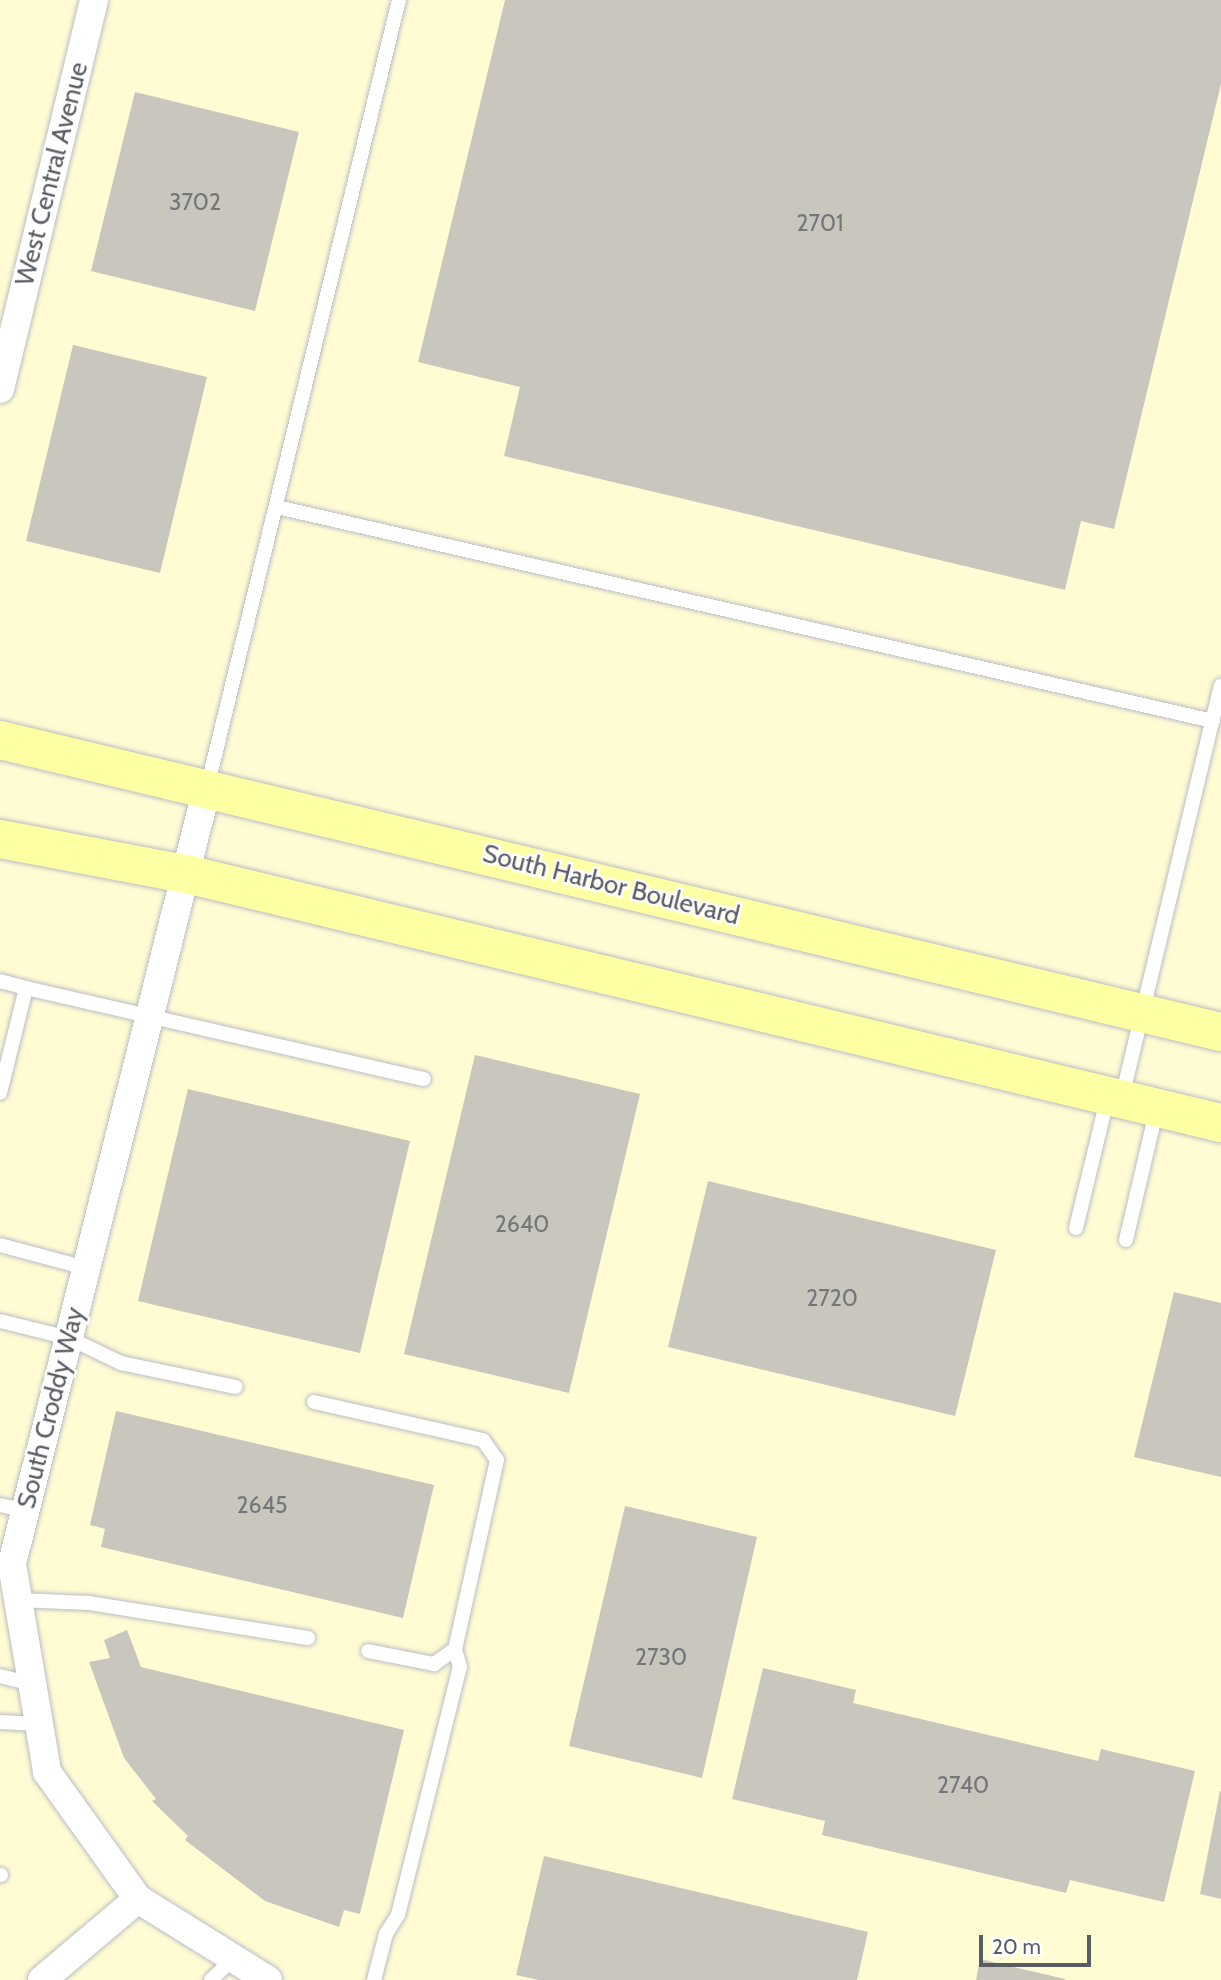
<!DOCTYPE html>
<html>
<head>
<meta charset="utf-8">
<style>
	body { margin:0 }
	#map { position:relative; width:1221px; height:1980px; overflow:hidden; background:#edede0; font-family:Cabin,sans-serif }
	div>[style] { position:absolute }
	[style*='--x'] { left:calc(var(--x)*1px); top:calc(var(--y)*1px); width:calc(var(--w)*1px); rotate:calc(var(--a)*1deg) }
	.commercial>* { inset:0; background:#fffcd4 }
	.building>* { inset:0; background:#c8c6bd }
	.roads { filter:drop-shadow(0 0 2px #bbbdc3) drop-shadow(0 0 2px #bbbdc3) }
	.service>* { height:14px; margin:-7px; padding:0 7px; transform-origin:7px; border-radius:7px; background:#fff }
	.minor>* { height:28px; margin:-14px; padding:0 14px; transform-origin:14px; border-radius:14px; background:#fff }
	.primary>* { height:38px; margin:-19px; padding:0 19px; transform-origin:19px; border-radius:19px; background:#ffffa4 }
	span { translate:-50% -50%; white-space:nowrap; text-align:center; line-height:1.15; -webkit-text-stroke:5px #fff; paint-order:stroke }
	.number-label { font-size:23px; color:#75767a }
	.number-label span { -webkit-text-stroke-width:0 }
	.street-label { font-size:26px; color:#595c63 }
	.scale { position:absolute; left:979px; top:1935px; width:112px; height:32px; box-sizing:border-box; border:4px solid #595c63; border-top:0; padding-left:9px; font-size:21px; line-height:24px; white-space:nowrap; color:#595c63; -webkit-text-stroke:5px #fff; paint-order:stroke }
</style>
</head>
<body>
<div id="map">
	<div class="commercial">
		<i style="clip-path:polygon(0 0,1221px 0,1221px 1980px,0 1980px)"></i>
	</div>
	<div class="building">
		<i style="clip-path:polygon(505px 0,1221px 0,1221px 84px,1114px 529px,1081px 521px,1065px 590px,504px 456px,520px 387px,418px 362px)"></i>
		<i style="clip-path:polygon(135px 92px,299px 132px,255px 311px,91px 271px)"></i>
		<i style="clip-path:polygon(73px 345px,207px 377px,160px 573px,26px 541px)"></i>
		<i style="clip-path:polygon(475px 1055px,640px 1094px,569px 1393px,404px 1354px)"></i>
		<i style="clip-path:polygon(188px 1089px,410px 1141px,360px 1353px,138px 1301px)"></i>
		<i style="clip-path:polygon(708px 1181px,996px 1250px,955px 1416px,668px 1347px)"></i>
		<i style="clip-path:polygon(1174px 1292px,1221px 1303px,1221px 1477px,1134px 1457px)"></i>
		<i style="clip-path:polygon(116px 1411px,434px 1485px,403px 1618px,101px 1547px,105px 1529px,90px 1525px)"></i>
		<i style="clip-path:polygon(625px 1506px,757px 1537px,702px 1778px,569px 1746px)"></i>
		<i style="clip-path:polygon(127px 1630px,141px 1667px,404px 1730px,360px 1914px,344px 1910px,339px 1927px,265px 1901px,185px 1840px,188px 1836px,152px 1801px,156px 1799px,124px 1758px,89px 1662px,110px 1658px,104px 1640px)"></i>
		<i style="clip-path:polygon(763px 1668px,856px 1690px,853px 1703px,1098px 1761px,1101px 1749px,1195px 1771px,1164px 1902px,1070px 1880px,1066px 1893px,822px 1835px,825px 1821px,732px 1799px)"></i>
		<i style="clip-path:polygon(1220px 1791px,1221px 1791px,1221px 1899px,1200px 1894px)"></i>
		<i style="clip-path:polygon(544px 1856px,868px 1932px,857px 1980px,539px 1980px,516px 1975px)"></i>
		<i style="clip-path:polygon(980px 1959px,1065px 1979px,1065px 1980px,976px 1980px)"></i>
	</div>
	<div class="roads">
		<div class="service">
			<i style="--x:277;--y:507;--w:960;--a:12.88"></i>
			<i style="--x:207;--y:788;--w:811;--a:-76.31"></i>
			<i style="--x:0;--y:981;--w:27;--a:15"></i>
			<i style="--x:26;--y:988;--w:108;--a:103.9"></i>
			<i style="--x:26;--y:988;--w:408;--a:12.9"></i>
			<i style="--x:1122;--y:1097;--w:423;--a:-76.5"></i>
			<i style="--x:1076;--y:1228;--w:136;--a:-76.4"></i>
			<i style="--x:1126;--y:1240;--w:136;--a:-76.8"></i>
			<i style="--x:0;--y:1245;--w:89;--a:15"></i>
			<i style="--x:0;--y:1321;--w:71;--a:13.8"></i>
			<i style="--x:69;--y:1338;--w:58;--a:25.7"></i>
			<i style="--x:121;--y:1363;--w:117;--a:11.8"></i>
			<i style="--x:314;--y:1402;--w:173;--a:12.7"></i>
			<i style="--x:483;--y:1440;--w:24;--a:55"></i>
			<i style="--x:497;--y:1460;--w:194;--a:102.5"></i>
			<i style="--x:455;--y:1649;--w:26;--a:144"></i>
			<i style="--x:434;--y:1664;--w:67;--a:-168.9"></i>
			<i style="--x:0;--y:1505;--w:27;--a:13"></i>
			<i style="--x:18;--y:1600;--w:71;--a:2.4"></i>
			<i style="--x:89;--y:1603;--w:222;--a:9.1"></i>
			<i style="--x:0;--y:1676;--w:33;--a:14"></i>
			<i style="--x:0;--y:1722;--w:39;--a:3"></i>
			<i style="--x:0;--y:1875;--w:1;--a:0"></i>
			<i style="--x:211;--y:1980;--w:32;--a:-44"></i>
			<i style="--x:374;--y:1980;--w:48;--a:-75.4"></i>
			<i style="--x:386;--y:1934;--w:22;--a:-58"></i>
			<i style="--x:398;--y:1915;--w:256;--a:-76"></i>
			<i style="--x:460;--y:1667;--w:19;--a:-106"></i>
		</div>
		<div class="minor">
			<i style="--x:0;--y:389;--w:400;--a:-76.4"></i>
			<i style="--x:207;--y:788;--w:800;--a:104.11"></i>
			<i style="--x:12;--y:1564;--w:211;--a:80.4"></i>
			<i style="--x:47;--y:1772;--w:156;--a:54.4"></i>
			<i style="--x:138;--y:1899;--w:153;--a:31.9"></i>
			<i style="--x:42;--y:1980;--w:126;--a:-40.2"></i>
		</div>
		<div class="primary">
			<i style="--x:0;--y:740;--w:1255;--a:13.45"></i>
			<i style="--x:0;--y:839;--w:189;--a:10.7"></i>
			<i style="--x:186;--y:874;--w:1065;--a:13.53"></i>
		</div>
	</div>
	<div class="number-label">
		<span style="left:195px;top:202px">3702</span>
		<span style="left:820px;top:223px">2701</span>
		<span style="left:522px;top:1224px">2640</span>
		<span style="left:832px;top:1298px">2720</span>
		<span style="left:262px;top:1505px">2645</span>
		<span style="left:661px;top:1657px">2730</span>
		<span style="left:963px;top:1785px">2740</span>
	</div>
	<div class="street-label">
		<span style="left:52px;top:174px;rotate:-76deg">West Central Avenue</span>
		<span style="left:611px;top:885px;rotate:14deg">South Harbor Boulevard</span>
		<span style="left:51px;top:1408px;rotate:-76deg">South Croddy Way</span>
	</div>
	<div class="scale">20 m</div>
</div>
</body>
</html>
